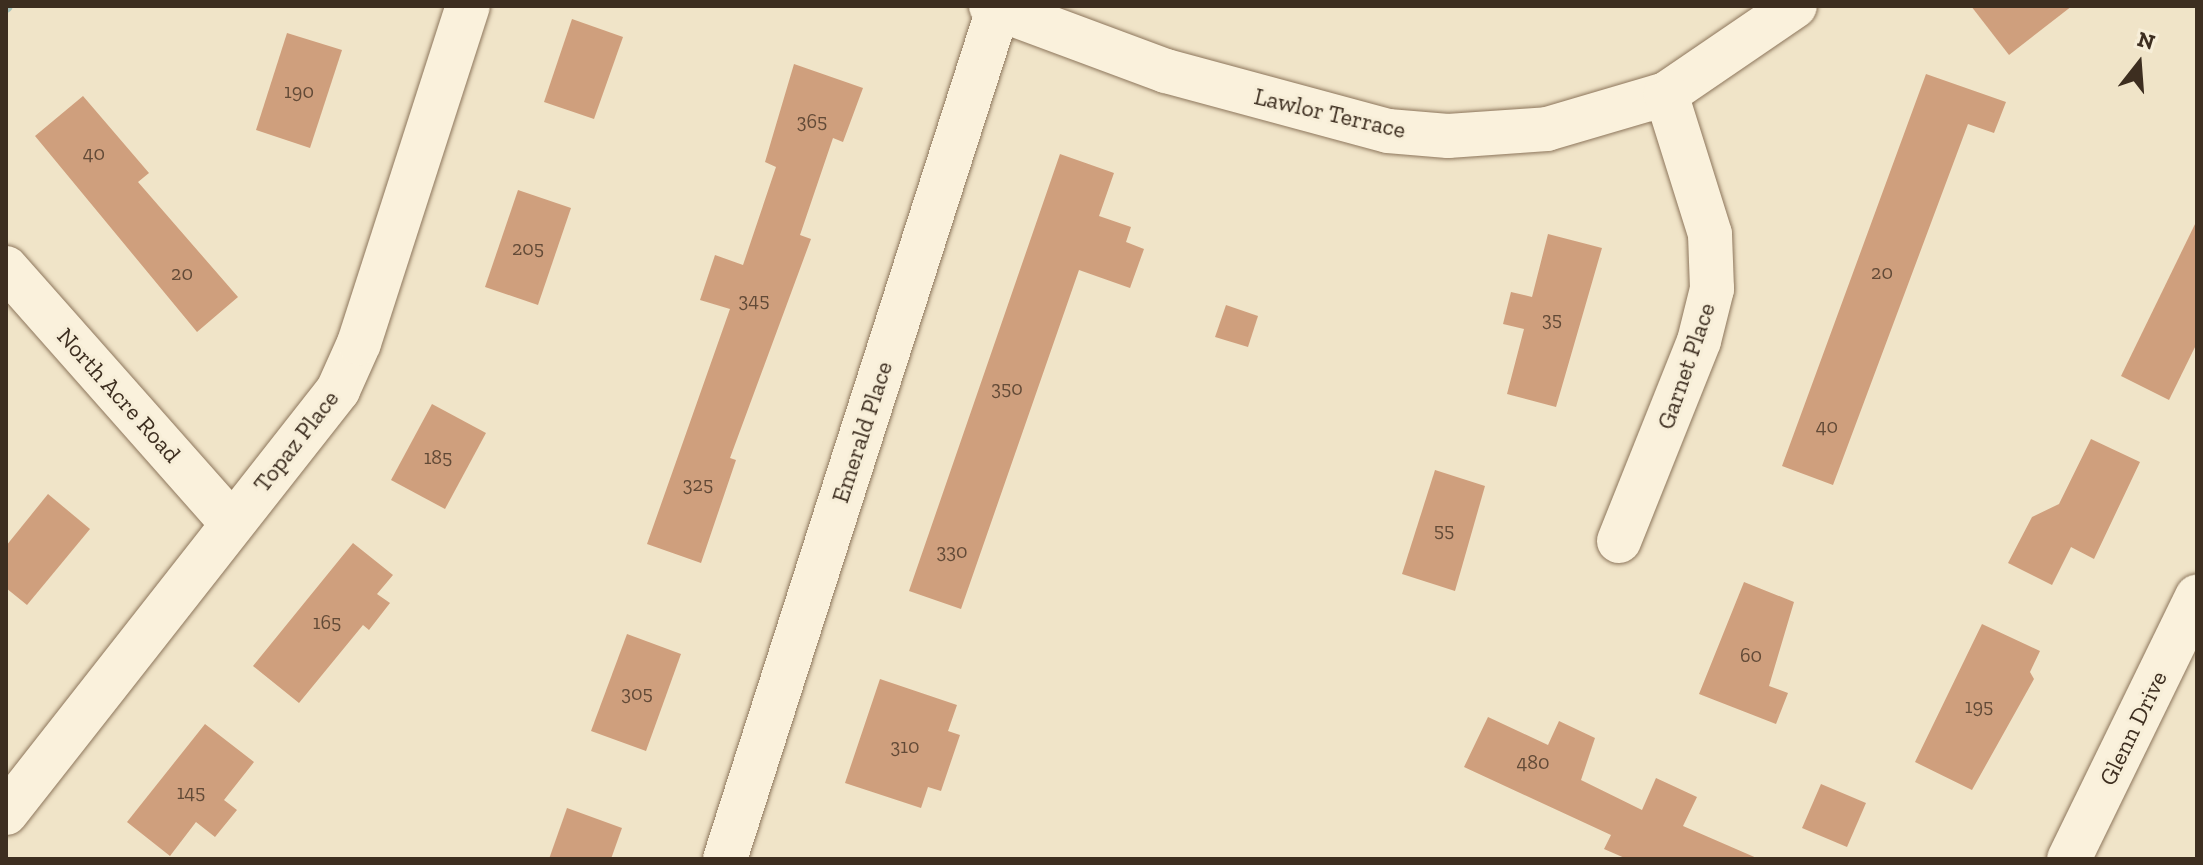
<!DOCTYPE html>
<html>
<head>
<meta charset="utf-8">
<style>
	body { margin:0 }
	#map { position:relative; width:2203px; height:865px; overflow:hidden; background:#f0e4c8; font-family:"Zilla Slab",serif }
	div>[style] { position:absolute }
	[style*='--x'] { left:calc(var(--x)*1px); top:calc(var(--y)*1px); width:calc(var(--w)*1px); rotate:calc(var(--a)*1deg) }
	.stream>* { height:12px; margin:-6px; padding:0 6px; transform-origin:6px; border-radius:6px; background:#a9c4bc }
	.building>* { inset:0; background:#cf9f7d }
	.roads { filter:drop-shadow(0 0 2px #8d765c) drop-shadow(0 0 2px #8d765c) }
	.minor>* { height:44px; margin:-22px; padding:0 22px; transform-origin:22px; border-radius:22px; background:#faf1dc }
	span { translate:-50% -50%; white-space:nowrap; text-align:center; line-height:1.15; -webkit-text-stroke:6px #f7eed8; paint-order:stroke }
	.number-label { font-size:20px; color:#624a37 }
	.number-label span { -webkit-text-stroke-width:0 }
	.street-label { font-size:24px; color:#3d2e20 }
	.frame { position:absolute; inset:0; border:8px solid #3d2e20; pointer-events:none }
	.north { position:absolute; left:2099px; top:24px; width:80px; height:80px; -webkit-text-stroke:6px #f7eed8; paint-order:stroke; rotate:17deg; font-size:22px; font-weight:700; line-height:32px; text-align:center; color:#3d2e20 }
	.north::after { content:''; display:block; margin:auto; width:28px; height:36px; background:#3d2e20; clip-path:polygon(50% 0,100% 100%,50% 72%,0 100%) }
</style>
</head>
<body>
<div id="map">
	<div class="stream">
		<i style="--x:6;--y:7;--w:1;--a:-45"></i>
	</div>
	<div class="building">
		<i style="clip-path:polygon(1971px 6px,2072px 6px,2009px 55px)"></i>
		<i style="clip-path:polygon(572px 19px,623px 37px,594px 119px,544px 102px)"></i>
		<i style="clip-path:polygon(287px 33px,342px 50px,310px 148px,256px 130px)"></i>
		<i style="clip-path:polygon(794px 64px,863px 88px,843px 142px,833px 138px,800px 235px,811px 239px,730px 458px,736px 460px,701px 563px,647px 544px,730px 309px,700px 300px,715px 255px,743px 265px,776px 167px,765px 162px)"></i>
		<i style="clip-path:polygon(1926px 74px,2006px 102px,1994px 133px,1968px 124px,1833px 485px,1782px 466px)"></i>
		<i style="clip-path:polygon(83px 96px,149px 173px,138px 182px,238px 297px,197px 332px,35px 136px)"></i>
		<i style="clip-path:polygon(1060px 154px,1114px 173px,1099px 216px,1131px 227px,1126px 242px,1144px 249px,1130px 288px,1079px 270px,961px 609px,909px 591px)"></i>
		<i style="clip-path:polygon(518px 190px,571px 208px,538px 305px,485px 287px)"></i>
		<i style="clip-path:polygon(2197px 220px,2197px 343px,2169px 400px,2121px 376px)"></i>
		<i style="clip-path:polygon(1548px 234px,1602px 248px,1556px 407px,1507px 394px,1524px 329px,1503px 324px,1511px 292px,1532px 297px)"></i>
		<i style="clip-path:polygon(1226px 305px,1258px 316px,1248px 347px,1215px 337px)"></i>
		<i style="clip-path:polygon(432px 404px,486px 433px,445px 509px,391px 480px)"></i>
		<i style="clip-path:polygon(2091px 439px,2140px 462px,2094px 559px,2071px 547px,2052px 585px,2008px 563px,2032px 517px,2059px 504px)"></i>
		<i style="clip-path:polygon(1435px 470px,1485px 486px,1455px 591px,1402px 574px)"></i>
		<i style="clip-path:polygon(48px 494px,90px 529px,27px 605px,6px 588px,6px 546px)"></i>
		<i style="clip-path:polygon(353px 543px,393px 575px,377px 594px,390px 603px,369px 630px,363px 625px,299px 703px,253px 666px)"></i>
		<i style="clip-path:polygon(1744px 582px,1794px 602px,1769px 686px,1788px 693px,1776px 724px,1699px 694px)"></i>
		<i style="clip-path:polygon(1982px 624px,2040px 651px,2030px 672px,2034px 679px,1972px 790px,1915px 762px)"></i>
		<i style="clip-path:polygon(627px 634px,681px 654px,646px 751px,591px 731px)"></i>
		<i style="clip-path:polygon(880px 679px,957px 705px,948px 731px,960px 735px,941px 791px,928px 787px,921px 808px,845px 783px)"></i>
		<i style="clip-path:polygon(1488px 717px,1548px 745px,1559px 721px,1595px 738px,1581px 780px,1642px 810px,1656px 778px,1697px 797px,1683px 826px,1759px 859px,1627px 859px,1604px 849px,1611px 835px,1464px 767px)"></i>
		<i style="clip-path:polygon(205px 724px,254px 762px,224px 800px,237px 810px,215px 837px,196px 822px,170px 856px,127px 822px)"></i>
		<i style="clip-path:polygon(1821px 784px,1866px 803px,1847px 847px,1802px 828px)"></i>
		<i style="clip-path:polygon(567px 808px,622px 828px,611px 859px,549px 859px)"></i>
	</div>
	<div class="roads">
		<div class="minor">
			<i style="--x:991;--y:6;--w:187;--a:20.4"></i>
			<i style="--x:1166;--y:71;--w:230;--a:15.1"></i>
			<i style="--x:1388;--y:131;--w:60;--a:4.8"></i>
			<i style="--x:1448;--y:136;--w:99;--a:-4"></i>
			<i style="--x:1547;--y:129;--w:124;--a:-16.4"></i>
			<i style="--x:1666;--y:94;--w:156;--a:-34.3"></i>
			<i style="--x:6;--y:268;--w:339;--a:48.5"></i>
			<i style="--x:1619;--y:541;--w:215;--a:-68.2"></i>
			<i style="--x:1699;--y:341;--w:54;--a:-76"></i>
			<i style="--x:1712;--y:289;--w:55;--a:-92.1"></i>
			<i style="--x:1710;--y:234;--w:147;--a:-107.4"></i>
			<i style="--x:6;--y:813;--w:538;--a:-51.87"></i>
			<i style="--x:338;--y:390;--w:51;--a:-65.9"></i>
			<i style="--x:359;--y:343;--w:354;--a:-72.1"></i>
			<i style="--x:725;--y:859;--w:896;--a:-72.19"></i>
			<i style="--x:2069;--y:859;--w:292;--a:-64"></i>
		</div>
	</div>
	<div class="number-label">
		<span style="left:299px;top:91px">190</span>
		<span style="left:812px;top:121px">365</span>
		<span style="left:94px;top:153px">40</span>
		<span style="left:528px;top:248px">205</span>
		<span style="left:1882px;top:272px">20</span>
		<span style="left:182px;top:273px">20</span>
		<span style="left:754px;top:300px">345</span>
		<span style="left:1552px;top:319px">35</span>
		<span style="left:1007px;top:388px">350</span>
		<span style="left:1827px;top:426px">40</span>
		<span style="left:438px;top:457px">185</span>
		<span style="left:698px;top:484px">325</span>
		<span style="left:1444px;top:530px">55</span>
		<span style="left:952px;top:551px">330</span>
		<span style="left:327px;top:622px">165</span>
		<span style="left:1751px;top:655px">60</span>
		<span style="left:637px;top:693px">305</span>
		<span style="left:1979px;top:706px">195</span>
		<span style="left:905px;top:746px">310</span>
		<span style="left:1533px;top:762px">480</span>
		<span style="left:191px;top:792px">145</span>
	</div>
	<div class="street-label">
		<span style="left:1330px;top:113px;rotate:13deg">Lawlor Terrace</span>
		<span style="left:1686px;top:366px;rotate:-71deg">Garnet Place</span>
		<span style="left:119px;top:395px;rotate:48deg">North Acre Road</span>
		<span style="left:862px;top:432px;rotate:-72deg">Emerald Place</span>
		<span style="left:296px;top:441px;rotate:-52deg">Topaz Place</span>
		<span style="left:2133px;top:728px;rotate:-64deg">Glenn Drive</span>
	</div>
	<div class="frame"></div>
	<div class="north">N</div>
</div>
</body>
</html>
